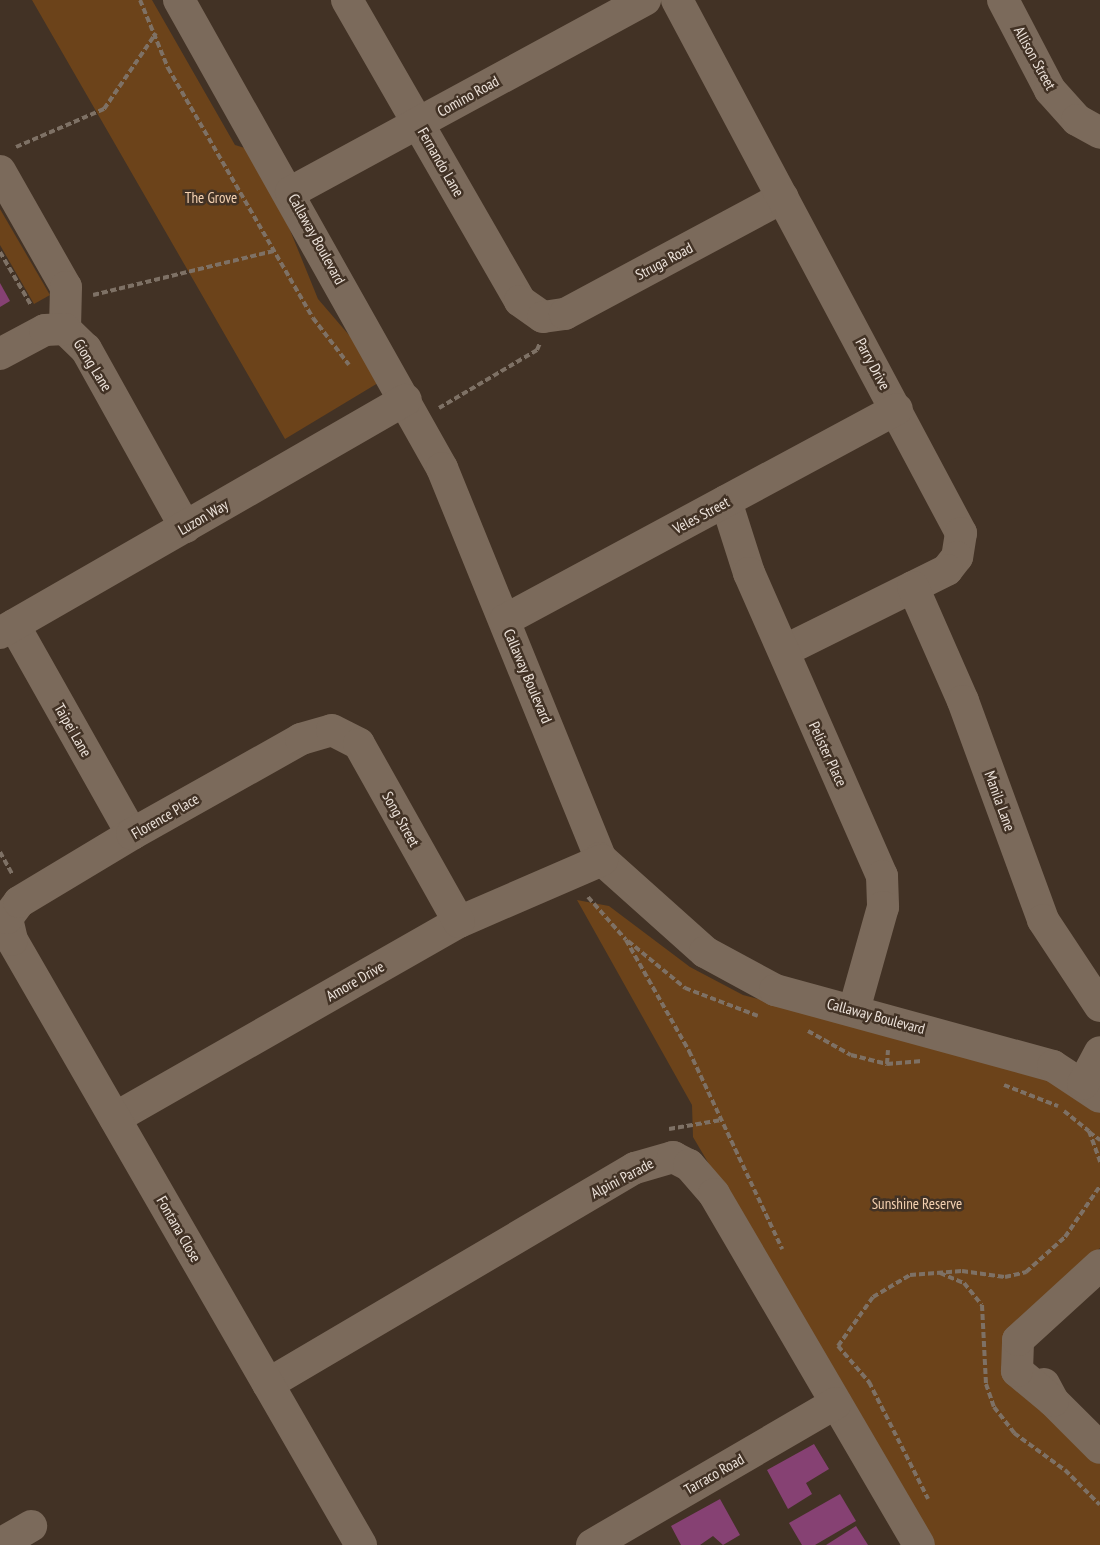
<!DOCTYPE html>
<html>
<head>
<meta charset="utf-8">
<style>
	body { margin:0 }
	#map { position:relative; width:1100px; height:1545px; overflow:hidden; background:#423225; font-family:"PT Sans Narrow",sans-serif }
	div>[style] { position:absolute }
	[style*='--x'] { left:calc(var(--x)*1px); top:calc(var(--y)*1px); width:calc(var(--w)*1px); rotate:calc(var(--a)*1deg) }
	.green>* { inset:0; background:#6c431a }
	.building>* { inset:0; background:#864173 }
	.path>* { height:4px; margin-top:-2px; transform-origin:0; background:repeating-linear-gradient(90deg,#7e7165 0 6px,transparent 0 9px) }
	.minor>* { height:32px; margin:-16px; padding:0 16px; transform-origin:16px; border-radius:16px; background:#7b6a5b }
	span { translate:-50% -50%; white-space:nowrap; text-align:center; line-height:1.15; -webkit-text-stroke:5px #423225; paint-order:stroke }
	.street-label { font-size:15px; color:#ede3db }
	.park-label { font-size:15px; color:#f4d1b1 }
</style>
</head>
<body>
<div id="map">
	<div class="green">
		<i style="clip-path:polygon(32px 0,152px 0,235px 145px,248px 149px,281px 208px,318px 299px,361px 349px,378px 383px,285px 439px)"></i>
		<i style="clip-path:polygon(0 209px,50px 295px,34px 304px,0 245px)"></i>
		<i style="clip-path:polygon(577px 900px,609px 906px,690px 967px,743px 995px,1030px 1070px,1100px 1111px,1100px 1248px,1015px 1332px,1062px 1426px,1100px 1464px,1100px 1545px,934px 1545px,693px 1137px,692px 1105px)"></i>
	</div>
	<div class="building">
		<i style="clip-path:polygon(0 283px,10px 301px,0 307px)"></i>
		<i style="clip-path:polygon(814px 1444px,829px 1469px,806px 1483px,812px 1494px,788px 1509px,767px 1470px)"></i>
		<i style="clip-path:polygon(840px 1494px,856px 1521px,815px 1545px,802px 1545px,789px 1523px)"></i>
		<i style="clip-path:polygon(720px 1499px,740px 1535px,723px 1545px,713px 1536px,700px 1545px,681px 1545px,671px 1526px)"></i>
		<i style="clip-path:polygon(856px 1526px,868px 1545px,826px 1545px)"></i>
	</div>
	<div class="path">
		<i style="--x:140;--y:0;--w:74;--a:67.6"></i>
		<i style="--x:168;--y:68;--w:289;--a:59.9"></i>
		<i style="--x:313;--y:318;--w:59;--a:52.5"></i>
		<i style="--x:16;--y:147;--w:96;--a:-23.4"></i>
		<i style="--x:104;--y:109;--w:92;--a:-55.6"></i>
		<i style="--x:0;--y:252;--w:61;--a:59.7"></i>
		<i style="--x:93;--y:295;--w:185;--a:-13.7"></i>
		<i style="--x:439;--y:408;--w:114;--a:-30.6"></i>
		<i style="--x:537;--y:350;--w:8;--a:-67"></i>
		<i style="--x:0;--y:852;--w:25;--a:61"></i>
		<i style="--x:588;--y:897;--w:57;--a:48.5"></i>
		<i style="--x:626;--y:940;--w:128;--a:60.4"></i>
		<i style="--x:689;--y:1051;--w:219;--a:64.8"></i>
		<i style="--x:628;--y:941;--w:74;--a:39.5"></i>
		<i style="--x:685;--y:988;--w:78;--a:21"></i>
		<i style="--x:808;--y:1031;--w:49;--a:29.2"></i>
		<i style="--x:851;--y:1055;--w:37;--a:14"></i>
		<i style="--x:887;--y:1064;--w:35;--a:-5"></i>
		<i style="--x:887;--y:1064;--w:14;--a:-86"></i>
		<i style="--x:1004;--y:1085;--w:58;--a:21.3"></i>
		<i style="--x:1064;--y:1111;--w:32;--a:39"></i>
		<i style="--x:1089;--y:1131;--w:33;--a:70"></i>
		<i style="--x:669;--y:1129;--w:53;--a:-9.8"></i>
		<i style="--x:1089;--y:1132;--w:14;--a:36"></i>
		<i style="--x:940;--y:1273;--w:26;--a:23"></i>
		<i style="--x:964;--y:1283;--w:28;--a:51"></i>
		<i style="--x:982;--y:1305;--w:79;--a:87.1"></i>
		<i style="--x:986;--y:1384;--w:24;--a:71"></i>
		<i style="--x:994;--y:1407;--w:33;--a:52"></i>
		<i style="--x:1014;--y:1433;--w:63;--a:36"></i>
		<i style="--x:1065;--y:1470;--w:49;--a:45"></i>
		<i style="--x:838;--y:1346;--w:48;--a:49.3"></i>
		<i style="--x:869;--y:1382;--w:131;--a:63.2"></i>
		<i style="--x:838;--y:1346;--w:60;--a:-54.5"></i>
		<i style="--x:873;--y:1297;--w:43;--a:-30.7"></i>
		<i style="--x:910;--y:1275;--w:52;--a:-4.4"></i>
		<i style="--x:962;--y:1271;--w:43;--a:7.9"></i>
		<i style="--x:1005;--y:1277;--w:22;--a:-13"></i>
		<i style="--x:1026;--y:1272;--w:52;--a:-41.9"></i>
		<i style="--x:1065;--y:1237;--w:62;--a:-55.5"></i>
	</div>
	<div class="minor">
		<i style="--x:179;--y:0;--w:537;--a:60.67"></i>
		<i style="--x:442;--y:468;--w:421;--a:67.9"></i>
		<i style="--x:600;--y:858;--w:141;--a:41.8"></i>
		<i style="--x:705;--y:952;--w:80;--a:28.5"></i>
		<i style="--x:775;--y:990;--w:288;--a:15.3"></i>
		<i style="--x:1053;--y:1066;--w:56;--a:33.4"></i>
		<i style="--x:347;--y:0;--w:347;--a:60.1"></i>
		<i style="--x:520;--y:301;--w:28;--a:35"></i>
		<i style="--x:543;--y:317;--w:22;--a:-8"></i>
		<i style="--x:565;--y:314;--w:247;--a:-28.2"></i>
		<i style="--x:677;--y:0;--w:604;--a:61.95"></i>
		<i style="--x:961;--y:533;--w:24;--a:99"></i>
		<i style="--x:957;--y:557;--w:16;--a:128"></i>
		<i style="--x:947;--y:570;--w:182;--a:153.6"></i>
		<i style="--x:1003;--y:0;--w:102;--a:62.4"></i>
		<i style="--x:1050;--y:90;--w:40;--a:48"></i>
		<i style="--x:1077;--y:120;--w:26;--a:29"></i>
		<i style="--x:0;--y:171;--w:133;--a:60.4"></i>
		<i style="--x:66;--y:287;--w:42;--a:91.4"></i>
		<i style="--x:65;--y:329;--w:29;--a:44"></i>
		<i style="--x:86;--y:349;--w:204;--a:60.9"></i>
		<i style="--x:291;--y:192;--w:403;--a:-28.5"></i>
		<i style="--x:0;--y:354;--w:51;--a:-28.1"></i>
		<i style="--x:45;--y:330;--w:20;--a:-3"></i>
		<i style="--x:726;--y:501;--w:76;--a:72.3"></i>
		<i style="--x:749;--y:573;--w:331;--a:66.3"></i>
		<i style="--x:882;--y:876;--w:31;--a:88"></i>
		<i style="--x:883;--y:907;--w:107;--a:105.7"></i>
		<i style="--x:913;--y:587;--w:124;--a:66.3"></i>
		<i style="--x:963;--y:701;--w:233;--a:69.9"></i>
		<i style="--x:1043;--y:920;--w:103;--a:56.5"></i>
		<i style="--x:505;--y:620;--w:445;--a:-28.3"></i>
		<i style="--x:14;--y:625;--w:240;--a:60.6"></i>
		<i style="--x:0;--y:633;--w:468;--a:-29.9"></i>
		<i style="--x:1083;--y:1084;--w:36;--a:-62"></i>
		<i style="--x:115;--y:1118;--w:396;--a:-29.7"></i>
		<i style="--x:459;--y:922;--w:156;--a:-23.4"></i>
		<i style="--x:268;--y:1384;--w:426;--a:-30.5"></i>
		<i style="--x:635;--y:1168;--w:40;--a:-16"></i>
		<i style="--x:673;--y:1157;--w:18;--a:27"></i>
		<i style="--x:689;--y:1165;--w:38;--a:49"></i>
		<i style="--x:714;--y:1194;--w:406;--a:59.7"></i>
		<i style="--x:1044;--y:1384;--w:19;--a:62"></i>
		<i style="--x:1053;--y:1401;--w:66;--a:45"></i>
		<i style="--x:1053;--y:1401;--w:47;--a:-140.2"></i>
		<i style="--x:1017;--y:1371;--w:31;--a:-88"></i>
		<i style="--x:1018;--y:1340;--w:111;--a:-42.4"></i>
		<i style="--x:0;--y:1544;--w:36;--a:-30"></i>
		<i style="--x:361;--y:1545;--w:698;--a:-119.98"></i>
		<i style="--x:12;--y:940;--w:23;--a:-103"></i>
		<i style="--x:7;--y:918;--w:20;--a:-53"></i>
		<i style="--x:19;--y:902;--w:132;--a:-31"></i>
		<i style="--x:132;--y:834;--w:194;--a:-29.3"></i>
		<i style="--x:301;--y:739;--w:32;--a:-16"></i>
		<i style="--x:332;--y:730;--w:30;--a:27"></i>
		<i style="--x:359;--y:744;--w:204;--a:60.7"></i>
		<i style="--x:592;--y:1545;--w:282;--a:-30.2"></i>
	</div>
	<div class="street-label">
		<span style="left:1035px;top:58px;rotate:61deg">Allison Street</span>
		<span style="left:468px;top:96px;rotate:-29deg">Comino Road</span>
		<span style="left:441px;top:162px;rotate:60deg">Fernando Lane</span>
		<span style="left:317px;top:239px;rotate:61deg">Callaway Boulevard</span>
		<span style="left:664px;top:261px;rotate:-28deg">Struga Road</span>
		<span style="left:873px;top:364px;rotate:62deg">Parry Drive</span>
		<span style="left:93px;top:365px;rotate:58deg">Giong Lane</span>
		<span style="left:701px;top:515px;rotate:-28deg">Veles Street</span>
		<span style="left:203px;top:517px;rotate:-30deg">Luzon Way</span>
		<span style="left:528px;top:676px;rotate:67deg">Callaway Boulevard</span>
		<span style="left:73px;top:730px;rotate:60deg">Taipei Lane</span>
		<span style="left:828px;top:754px;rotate:65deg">Pelister Place</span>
		<span style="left:1000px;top:801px;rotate:70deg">Manila Lane</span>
		<span style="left:165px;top:816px;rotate:-30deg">Florence Place</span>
		<span style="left:401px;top:819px;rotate:61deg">Song Street</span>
		<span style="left:355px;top:981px;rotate:-30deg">Amore Drive</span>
		<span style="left:876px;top:1016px;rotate:15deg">Callaway Boulevard</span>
		<span style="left:622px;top:1178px;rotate:-28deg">Alpini Parade</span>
		<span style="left:179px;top:1229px;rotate:60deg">Fontana Close</span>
		<span style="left:714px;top:1474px;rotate:-30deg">Tarraco Road</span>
	</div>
	<div class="park-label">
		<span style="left:211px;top:198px">The Grove</span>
		<span style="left:917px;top:1204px">Sunshine Reserve</span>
	</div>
</div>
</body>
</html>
